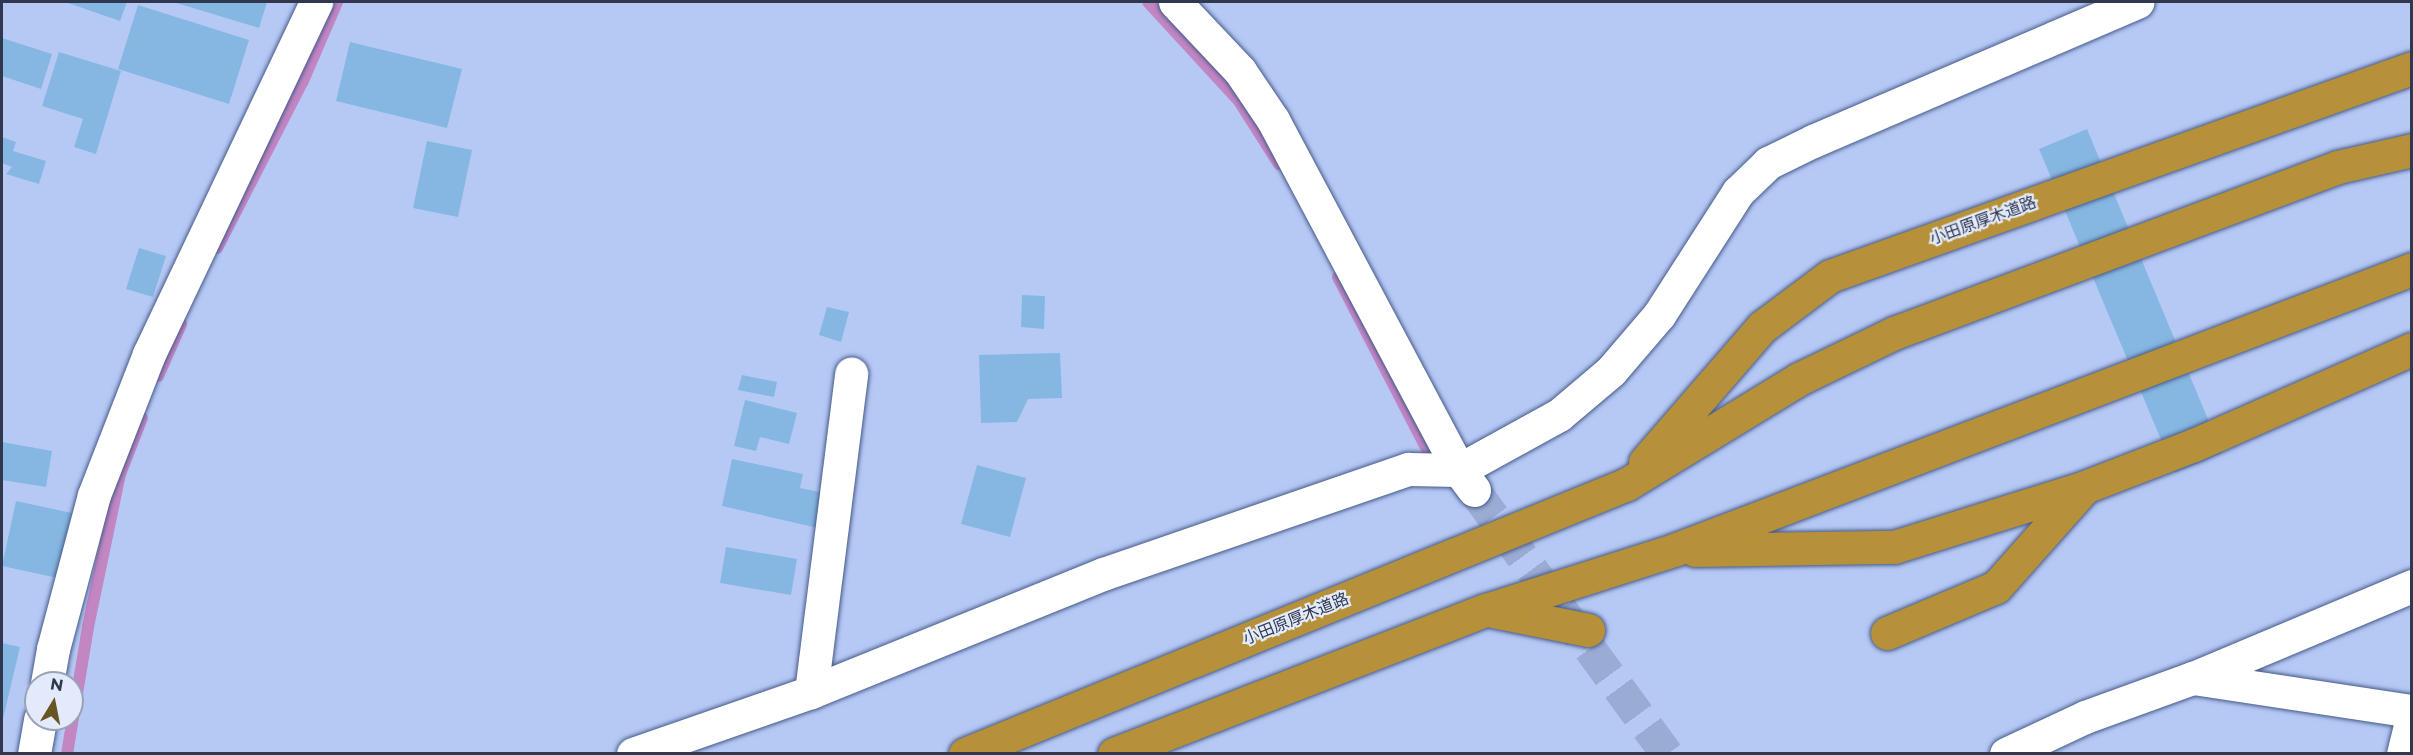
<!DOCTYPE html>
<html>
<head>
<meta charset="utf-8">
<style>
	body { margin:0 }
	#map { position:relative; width:2413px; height:755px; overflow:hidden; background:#b6c9f5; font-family:Montserrat,"Noto Sans JP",sans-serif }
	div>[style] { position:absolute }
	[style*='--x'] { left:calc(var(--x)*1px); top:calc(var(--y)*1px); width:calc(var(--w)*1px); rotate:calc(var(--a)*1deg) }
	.stream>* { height:12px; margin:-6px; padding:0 6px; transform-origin:6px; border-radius:6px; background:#c286c3 }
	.building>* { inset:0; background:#86b7e2 }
	.street-tunnel>* { height:33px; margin-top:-16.5px; transform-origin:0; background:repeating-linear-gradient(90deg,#9bacd4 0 33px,transparent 0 49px) }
	.roads { filter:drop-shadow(0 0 2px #465a89) drop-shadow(0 0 2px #465a89) }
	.street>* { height:33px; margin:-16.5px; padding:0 16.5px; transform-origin:16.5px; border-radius:16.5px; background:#fff }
	.highway>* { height:33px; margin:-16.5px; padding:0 16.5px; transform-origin:16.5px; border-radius:16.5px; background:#b69139 }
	span { translate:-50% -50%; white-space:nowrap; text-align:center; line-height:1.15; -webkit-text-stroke:4.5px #e2eafb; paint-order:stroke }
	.street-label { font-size:16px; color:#2f384e }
	.frame { position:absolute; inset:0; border:3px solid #2f384e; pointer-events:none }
	.north { position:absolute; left:24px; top:671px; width:60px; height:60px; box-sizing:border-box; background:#e2eafb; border:2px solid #9aa3b6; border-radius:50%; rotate:10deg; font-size:16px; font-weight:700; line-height:24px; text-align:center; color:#2f384e }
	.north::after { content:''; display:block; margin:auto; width:21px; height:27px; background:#695423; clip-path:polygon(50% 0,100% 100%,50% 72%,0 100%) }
</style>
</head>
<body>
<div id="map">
	<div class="stream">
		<i style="--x:1148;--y:2;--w:134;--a:47.4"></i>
		<i style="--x:1239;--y:101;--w:75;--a:57.6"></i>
		<i style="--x:217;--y:248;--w:188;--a:-62.8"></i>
		<i style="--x:303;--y:81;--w:86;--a:-66.7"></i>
		<i style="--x:1338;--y:277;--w:198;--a:62.7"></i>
		<i style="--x:158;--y:376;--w:57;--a:-66.1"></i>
		<i style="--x:67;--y:754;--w:129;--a:-80.6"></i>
		<i style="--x:88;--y:627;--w:156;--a:-78.2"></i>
		<i style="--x:120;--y:474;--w:60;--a:-68.6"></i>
	</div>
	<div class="building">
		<i style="clip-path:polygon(65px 2px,127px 2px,120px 21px)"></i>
		<i style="clip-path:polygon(173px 2px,267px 2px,259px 28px)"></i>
		<i style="clip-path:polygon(138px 5px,249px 40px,229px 104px,118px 69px)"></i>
		<i style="clip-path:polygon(2px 38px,52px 54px,41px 89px,2px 76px)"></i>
		<i style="clip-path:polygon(350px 42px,462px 69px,447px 128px,336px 101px)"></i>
		<i style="clip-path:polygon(59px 52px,121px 71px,96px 154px,74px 147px,83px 119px,42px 106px)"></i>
		<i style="clip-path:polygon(2087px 129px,2222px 453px,2175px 473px,2039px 149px)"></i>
		<i style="clip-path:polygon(2px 137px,16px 142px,13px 151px,46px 161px,39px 184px,6px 174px,12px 167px,2px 163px)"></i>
		<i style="clip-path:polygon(427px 141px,472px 150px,458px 217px,413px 208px)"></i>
		<i style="clip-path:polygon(139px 248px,166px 256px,153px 297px,126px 289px)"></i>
		<i style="clip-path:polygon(1022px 295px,1045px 296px,1044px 329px,1021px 327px)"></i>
		<i style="clip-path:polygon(827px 307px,849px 312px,841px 342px,819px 335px)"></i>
		<i style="clip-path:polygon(1060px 353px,1062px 398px,1028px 399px,1017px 422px,981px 423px,979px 355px)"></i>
		<i style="clip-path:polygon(742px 375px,777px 382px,774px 397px,738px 390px)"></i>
		<i style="clip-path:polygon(745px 400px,797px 413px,789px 444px,760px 437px,756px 451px,734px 446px)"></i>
		<i style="clip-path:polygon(2px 442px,52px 451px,46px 487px,2px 480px)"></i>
		<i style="clip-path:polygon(732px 459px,803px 474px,800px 488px,825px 493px,818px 528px,722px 506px)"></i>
		<i style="clip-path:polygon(977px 465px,1026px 478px,1010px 537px,961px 524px)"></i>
		<i style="clip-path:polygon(16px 501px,72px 513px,58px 578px,2px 566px)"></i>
		<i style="clip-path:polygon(726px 547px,797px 559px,791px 595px,720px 583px)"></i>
		<i style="clip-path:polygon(2px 643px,20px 647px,2px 723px)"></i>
	</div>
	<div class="street-tunnel">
		<i style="--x:1474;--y:490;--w:327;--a:53.8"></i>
	</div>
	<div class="roads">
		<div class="street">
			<i style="--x:1175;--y:2;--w:95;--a:46.7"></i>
			<i style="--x:1240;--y:71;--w:59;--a:56"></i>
			<i style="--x:1273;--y:120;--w:396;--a:62"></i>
			<i style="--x:1459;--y:470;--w:25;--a:53"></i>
			<i style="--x:2193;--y:678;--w:221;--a:8.6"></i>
			<i style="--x:47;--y:683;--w:35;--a:-80"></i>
			<i style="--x:53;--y:649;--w:159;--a:-75.1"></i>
			<i style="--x:94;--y:495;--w:151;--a:-68.7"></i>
			<i style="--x:149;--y:354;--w:390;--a:-64.6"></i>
			<i style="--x:811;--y:692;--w:321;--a:-82.8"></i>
			<i style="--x:34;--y:754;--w:36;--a:-80"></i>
			<i style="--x:633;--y:754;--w:188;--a:-19.2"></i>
			<i style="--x:811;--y:692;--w:315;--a:-22"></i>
			<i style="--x:1103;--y:574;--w:323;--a:-19"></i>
			<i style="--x:1408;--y:469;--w:51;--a:1.1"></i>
			<i style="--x:1459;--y:470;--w:114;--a:-28.8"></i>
			<i style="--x:1559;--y:415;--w:68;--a:-40.2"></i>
			<i style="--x:1611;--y:371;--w:74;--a:-49.4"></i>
			<i style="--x:1659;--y:315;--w:146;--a:-57.3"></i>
			<i style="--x:1738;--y:192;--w:42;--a:-44"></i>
			<i style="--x:1768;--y:163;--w:50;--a:-26.1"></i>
			<i style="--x:1813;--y:141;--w:353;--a:-23.2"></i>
			<i style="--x:2006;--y:754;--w:87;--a:-25.1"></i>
			<i style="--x:2085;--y:717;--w:115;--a:-19.9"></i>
			<i style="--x:2193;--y:678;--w:238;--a:-22.8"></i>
			<i style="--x:2403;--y:754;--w:36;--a:-76"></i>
		</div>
		<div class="highway">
			<i style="--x:1645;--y:462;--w:179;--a:-49.1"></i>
			<i style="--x:1762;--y:327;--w:85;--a:-36.9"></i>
			<i style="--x:1830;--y:276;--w:618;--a:-19.67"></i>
			<i style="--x:1695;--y:550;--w:199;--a:-0.9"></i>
			<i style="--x:1894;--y:547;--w:200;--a:-17.4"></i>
			<i style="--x:2085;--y:487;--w:117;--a:-21.1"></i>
			<i style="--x:2194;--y:445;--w:238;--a:-23.8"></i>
			<i style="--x:1493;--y:611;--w:97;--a:11.3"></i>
			<i style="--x:1887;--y:633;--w:118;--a:-22.9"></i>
			<i style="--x:1996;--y:587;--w:132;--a:-48.4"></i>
			<i style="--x:965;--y:754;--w:715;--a:-22.19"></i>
			<i style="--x:1627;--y:484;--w:202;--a:-31.4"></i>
			<i style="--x:1799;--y:379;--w:106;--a:-25.8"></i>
			<i style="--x:1894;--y:333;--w:474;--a:-20.5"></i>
			<i style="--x:2338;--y:167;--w:76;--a:-12.9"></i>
			<i style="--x:1114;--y:754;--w:399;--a:-21.2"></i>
			<i style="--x:1486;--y:610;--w:197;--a:-17.7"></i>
			<i style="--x:1674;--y:550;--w:790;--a:-20.84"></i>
		</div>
	</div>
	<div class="street-label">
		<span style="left:1983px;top:221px;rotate:-20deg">小田原厚木道路</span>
		<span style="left:1296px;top:619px;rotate:-22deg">小田原厚木道路</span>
	</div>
	<div class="frame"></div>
	<div class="north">N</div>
</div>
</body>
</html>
